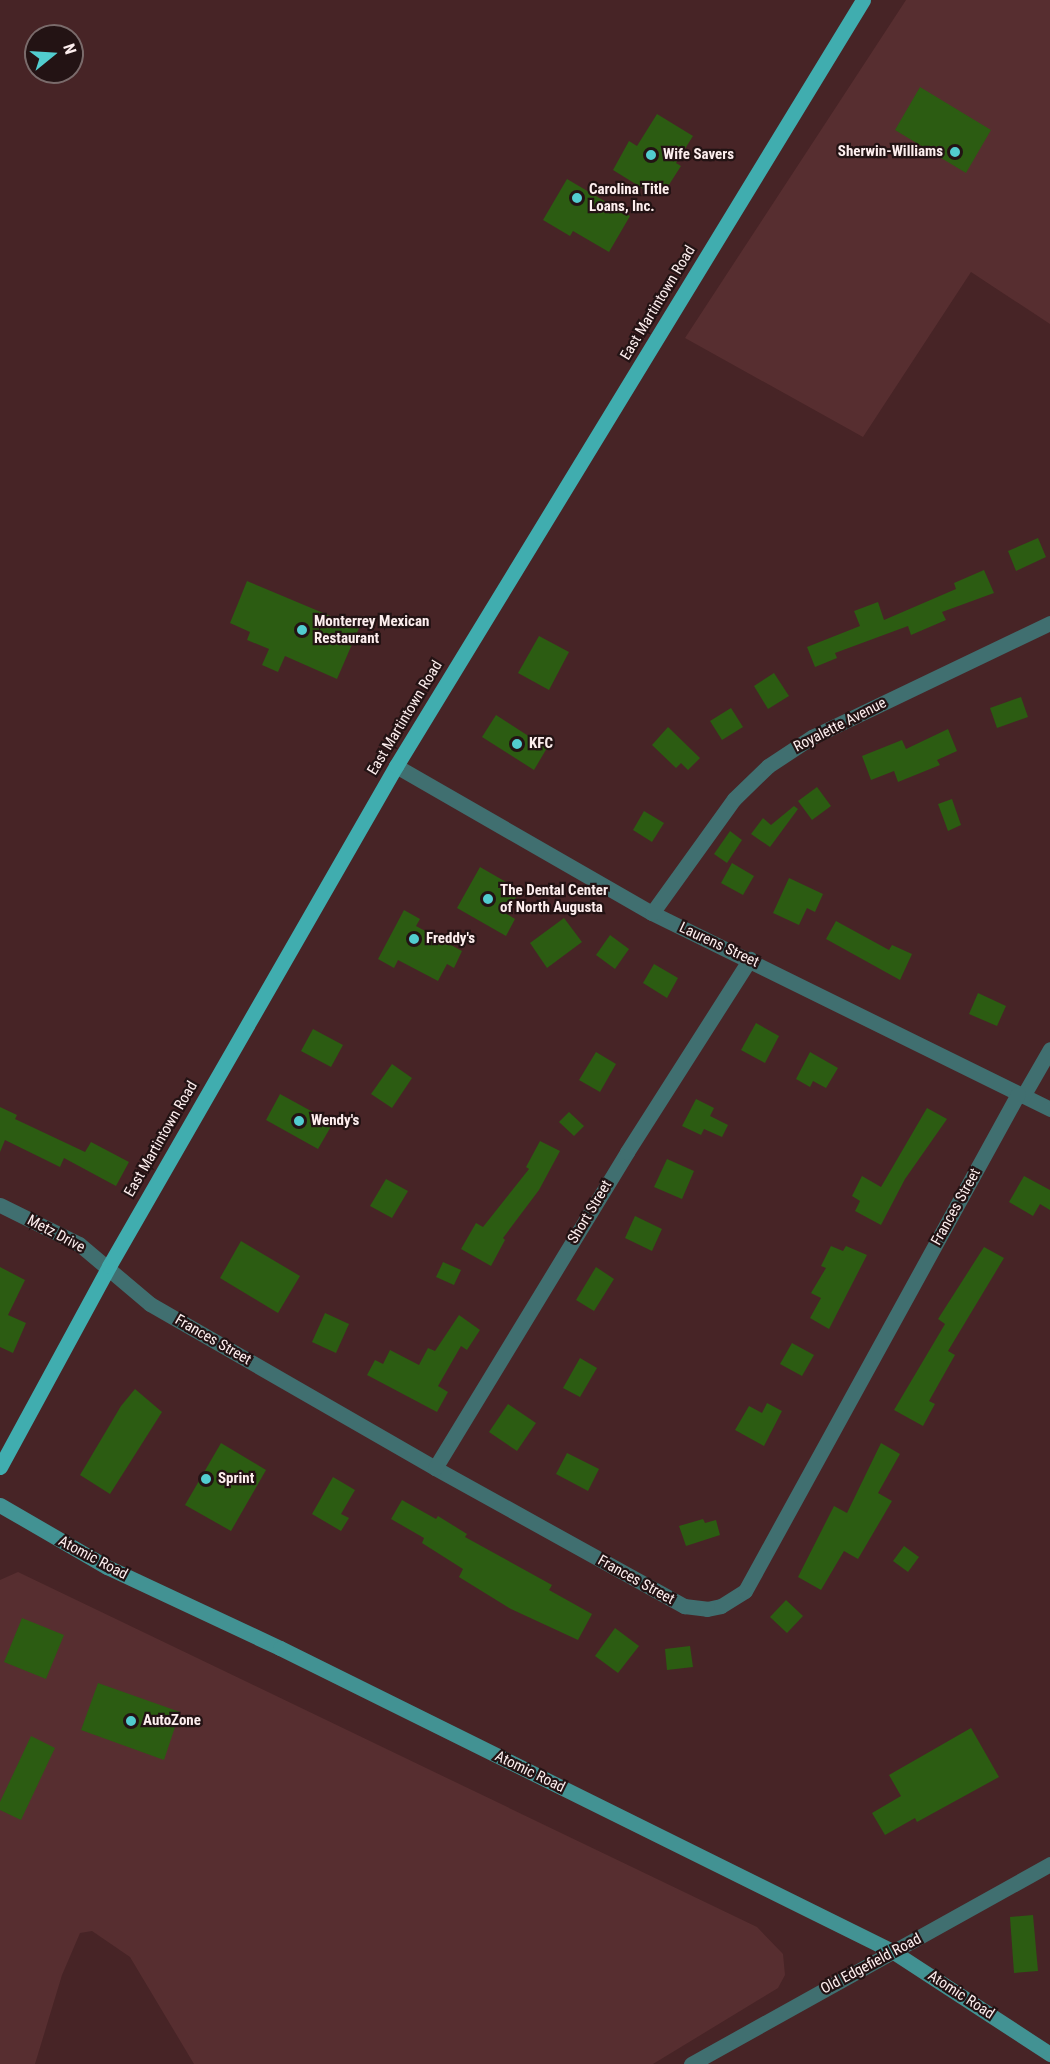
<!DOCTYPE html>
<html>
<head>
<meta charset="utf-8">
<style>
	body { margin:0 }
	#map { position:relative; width:1050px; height:2064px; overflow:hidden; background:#472426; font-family:"Roboto Condensed",sans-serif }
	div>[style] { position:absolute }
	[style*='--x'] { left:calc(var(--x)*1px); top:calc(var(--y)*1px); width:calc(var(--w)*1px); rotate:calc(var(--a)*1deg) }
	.built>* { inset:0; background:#572e30 }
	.building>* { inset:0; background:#2c5c12 }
	.minor>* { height:15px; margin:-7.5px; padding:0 7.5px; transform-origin:7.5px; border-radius:7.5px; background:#406f70 }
	.tertiary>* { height:15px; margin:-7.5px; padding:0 7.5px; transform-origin:7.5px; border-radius:7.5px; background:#406f70 }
	.secondary>* { height:15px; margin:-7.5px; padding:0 7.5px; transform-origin:7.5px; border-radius:7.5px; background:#429293 }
	.primary>* { height:15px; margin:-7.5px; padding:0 7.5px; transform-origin:7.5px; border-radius:7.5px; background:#40adaf }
	.dots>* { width:16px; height:16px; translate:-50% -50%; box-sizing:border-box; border:3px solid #231314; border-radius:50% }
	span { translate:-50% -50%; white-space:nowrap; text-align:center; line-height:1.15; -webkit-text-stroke:4.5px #231314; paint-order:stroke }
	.poi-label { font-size:15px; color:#fdeeee; font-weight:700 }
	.right { translate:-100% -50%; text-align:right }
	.left { translate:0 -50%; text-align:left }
	.street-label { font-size:15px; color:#fdeeee }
	.north { position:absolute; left:24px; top:24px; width:60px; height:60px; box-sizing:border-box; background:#231314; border:2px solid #7a6b6b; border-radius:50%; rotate:72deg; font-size:16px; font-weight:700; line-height:24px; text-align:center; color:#fdeeee }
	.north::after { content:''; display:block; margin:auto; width:21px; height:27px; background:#52cdcf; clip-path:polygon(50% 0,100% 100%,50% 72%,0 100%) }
</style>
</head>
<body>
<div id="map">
	<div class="built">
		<i style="clip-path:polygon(906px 0,1050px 0,1050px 324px,971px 272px,863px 437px,685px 338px)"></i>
		<i style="clip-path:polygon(18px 1572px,757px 1927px,783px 1954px,785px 1975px,778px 1988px,653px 2064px,194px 2064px,130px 1957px,92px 1931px,80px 1933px,62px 1975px,35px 2064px,0 2064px,0 1580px)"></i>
	</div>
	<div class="building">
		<i style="clip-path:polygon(920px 87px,991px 130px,966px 173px,895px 130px)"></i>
		<i style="clip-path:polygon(657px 114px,693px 136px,676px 163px,681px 166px,665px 191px,660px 188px,655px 196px,613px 170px,629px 141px,637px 146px)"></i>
		<i style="clip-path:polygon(567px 179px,630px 216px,609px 252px,573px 231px,570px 236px,543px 220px)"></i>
		<i style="clip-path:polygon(1038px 538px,1046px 557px,1016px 571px,1008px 551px)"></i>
		<i style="clip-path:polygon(984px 570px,994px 593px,942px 612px,946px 620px,911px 635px,908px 626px,835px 653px,837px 658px,815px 667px,807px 647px,860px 626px,854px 611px,878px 602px,884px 620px,956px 589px,954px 583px)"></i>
		<i style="clip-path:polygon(247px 581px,359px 628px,337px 679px,285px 656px,278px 672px,262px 665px,269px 649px,247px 640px,250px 632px,230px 623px)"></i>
		<i style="clip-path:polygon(539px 636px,569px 652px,549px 690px,518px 673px)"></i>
		<i style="clip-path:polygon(774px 673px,789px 696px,768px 709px,754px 686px)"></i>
		<i style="clip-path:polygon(1021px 697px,1028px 717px,997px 728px,990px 708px)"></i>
		<i style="clip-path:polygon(731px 708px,743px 727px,722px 740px,710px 721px)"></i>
		<i style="clip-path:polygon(496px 715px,547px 748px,534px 770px,482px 737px)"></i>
		<i style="clip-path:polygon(668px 727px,700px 758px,688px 770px,681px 763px,676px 768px,652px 745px)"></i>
		<i style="clip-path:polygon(948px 729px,957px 751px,937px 760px,940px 765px,898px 782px,894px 771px,871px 780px,862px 756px,902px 740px,906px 749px)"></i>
		<i style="clip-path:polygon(817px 787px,831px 806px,812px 820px,798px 801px)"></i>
		<i style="clip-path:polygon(952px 799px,961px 825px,948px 831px,938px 804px)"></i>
		<i style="clip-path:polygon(794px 806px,798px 809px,770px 847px,751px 834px,763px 818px,771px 825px)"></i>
		<i style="clip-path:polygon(644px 811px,664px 823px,652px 842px,633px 830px)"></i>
		<i style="clip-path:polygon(730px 831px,742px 840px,727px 863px,714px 854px)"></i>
		<i style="clip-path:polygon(732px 863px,754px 876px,743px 895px,721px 883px)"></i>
		<i style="clip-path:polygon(480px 867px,520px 890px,507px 914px,515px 919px,506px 936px,457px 908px)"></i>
		<i style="clip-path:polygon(789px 878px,823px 894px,815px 912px,807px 908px,799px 925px,773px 913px)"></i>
		<i style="clip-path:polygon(404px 910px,420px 919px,416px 926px,462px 951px,454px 968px,447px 964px,438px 981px,398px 960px,394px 968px,378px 959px)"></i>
		<i style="clip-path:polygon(564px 918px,582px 942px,547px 968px,530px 943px)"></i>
		<i style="clip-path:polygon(836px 921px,889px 950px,892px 945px,912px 954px,900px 980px,826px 939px)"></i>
		<i style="clip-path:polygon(610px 935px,629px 949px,615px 969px,596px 955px)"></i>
		<i style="clip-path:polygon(654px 964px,678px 978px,667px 998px,643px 983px)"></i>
		<i style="clip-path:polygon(978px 993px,1006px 1006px,997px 1026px,969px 1014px)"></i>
		<i style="clip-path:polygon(756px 1023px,779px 1036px,765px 1063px,741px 1050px)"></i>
		<i style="clip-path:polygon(313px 1029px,343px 1045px,331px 1067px,301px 1051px)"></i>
		<i style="clip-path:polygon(596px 1052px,616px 1064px,600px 1092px,579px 1080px)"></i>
		<i style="clip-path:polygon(810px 1052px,838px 1068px,826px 1088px,813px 1081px,810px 1087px,796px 1079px)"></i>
		<i style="clip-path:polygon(392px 1064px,412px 1078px,392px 1108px,371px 1094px)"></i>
		<i style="clip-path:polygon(280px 1094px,333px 1123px,318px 1149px,266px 1120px)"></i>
		<i style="clip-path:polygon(696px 1099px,714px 1108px,710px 1116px,728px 1125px,722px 1137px,704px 1129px,701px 1135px,682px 1126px)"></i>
		<i style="clip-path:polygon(0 1107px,17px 1115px,15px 1119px,85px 1152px,91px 1142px,129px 1162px,116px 1186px,64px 1158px,60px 1167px,5px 1140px,0 1152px)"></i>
		<i style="clip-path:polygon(927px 1108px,947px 1119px,905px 1179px,881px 1225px,855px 1211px,860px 1201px,852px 1196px,862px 1176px,881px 1187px)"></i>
		<i style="clip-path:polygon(569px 1112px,584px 1126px,574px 1136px,559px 1122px)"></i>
		<i style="clip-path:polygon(540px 1141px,560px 1151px,539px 1190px,503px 1238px,505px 1240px,491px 1266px,461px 1249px,476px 1223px,483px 1227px,529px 1169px,526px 1167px)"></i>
		<i style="clip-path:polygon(667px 1159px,694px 1171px,682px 1199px,654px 1187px)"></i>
		<i style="clip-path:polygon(1024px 1176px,1050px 1190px,1050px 1210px,1040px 1204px,1033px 1216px,1009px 1202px)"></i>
		<i style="clip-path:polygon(386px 1179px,408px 1191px,392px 1218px,370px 1206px)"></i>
		<i style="clip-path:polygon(635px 1216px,662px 1229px,652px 1251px,625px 1238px)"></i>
		<i style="clip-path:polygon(241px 1241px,300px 1276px,278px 1313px,220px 1278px)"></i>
		<i style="clip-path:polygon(831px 1246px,843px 1251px,846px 1246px,867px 1255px,829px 1329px,810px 1318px,821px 1298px,811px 1293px,826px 1268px,821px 1266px)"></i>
		<i style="clip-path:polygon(984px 1247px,1004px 1258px,948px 1351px,955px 1355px,929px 1401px,935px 1404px,923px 1426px,894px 1410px,945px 1324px,938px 1319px)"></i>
		<i style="clip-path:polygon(443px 1262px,461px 1270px,454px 1285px,436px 1277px)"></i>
		<i style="clip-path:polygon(0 1267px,25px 1280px,8px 1315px,26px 1323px,13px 1353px,0 1347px)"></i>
		<i style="clip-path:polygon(596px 1267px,614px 1279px,594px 1311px,576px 1300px)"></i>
		<i style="clip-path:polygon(325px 1313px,349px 1324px,336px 1353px,312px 1342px)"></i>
		<i style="clip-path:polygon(459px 1315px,480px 1330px,467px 1350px,461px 1346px,438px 1386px,448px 1392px,437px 1412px,367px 1375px,375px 1360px,383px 1364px,390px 1350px,419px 1365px,428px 1348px,435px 1351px)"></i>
		<i style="clip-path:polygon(792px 1343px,814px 1355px,802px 1376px,780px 1364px)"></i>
		<i style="clip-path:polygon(580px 1358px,597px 1368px,580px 1397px,563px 1388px)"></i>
		<i style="clip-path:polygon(135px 1389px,162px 1412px,110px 1494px,80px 1475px,121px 1406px)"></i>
		<i style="clip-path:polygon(767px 1403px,782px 1411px,764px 1446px,735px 1430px,749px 1406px,762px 1413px)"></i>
		<i style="clip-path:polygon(508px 1404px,536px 1423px,517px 1451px,489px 1432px)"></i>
		<i style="clip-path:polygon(221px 1443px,266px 1470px,231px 1531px,185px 1505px)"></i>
		<i style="clip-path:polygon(881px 1443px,900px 1454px,878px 1493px,892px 1501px,858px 1559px,844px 1551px,821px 1590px,798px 1577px,834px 1506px,847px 1513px)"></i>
		<i style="clip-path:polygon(567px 1453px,599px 1469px,588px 1491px,556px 1474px)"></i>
		<i style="clip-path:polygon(333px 1477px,355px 1490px,341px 1514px,349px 1518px,341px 1531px,312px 1514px)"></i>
		<i style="clip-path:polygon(402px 1500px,436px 1519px,438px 1516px,467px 1534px,465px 1537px,552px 1585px,549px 1590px,592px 1614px,578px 1640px,511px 1609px,459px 1577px,463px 1569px,422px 1543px,424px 1538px,391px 1519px)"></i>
		<i style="clip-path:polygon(703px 1519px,705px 1523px,716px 1520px,720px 1535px,686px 1546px,679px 1526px)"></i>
		<i style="clip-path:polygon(904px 1546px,919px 1557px,908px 1572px,893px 1561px)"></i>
		<i style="clip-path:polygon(786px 1600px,803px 1616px,787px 1633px,770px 1617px)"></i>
		<i style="clip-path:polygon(22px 1618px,64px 1635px,46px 1679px,4px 1662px)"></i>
		<i style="clip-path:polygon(615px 1628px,639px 1646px,618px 1673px,595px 1656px)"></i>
		<i style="clip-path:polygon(690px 1646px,693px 1667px,667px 1670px,665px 1649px)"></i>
		<i style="clip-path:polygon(98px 1683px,180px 1712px,164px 1760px,81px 1730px)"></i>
		<i style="clip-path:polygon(971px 1728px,999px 1777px,917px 1822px,915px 1818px,885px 1835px,872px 1813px,901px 1796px,889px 1775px)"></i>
		<i style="clip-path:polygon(31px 1736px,55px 1748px,21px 1820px,0 1810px,0 1802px)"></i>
		<i style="clip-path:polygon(1033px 1915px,1038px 1971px,1014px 1973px,1010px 1917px)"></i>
	</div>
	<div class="minor">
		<i style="--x:396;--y:766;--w:295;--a:29.9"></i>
		<i style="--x:652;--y:913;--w:444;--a:26.2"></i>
		<i style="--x:652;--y:913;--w:140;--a:-54.3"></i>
		<i style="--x:734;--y:799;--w:47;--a:-44.1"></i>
		<i style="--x:768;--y:766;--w:53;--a:-33.4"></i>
		<i style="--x:812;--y:737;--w:264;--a:-25.6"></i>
		<i style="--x:1023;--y:1096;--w:54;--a:-60.1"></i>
		<i style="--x:0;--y:1205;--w:88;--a:26.3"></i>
		<i style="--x:79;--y:1244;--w:93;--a:40.2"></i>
		<i style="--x:150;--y:1304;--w:329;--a:29.9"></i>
		<i style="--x:435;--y:1468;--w:285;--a:29"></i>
		<i style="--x:684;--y:1606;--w:23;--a:7"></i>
		<i style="--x:707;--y:1609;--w:14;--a:-12"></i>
		<i style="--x:721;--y:1606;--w:28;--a:-32"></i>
		<i style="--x:745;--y:1591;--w:567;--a:-61.22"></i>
		<i style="--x:435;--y:1468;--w:370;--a:-58.7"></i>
		<i style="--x:627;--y:1152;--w:229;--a:-57.5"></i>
	</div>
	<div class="tertiary">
		<i style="--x:691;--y:2064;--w:411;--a:-29.1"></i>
	</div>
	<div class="secondary">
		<i style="--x:0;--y:1505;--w:124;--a:30.1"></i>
		<i style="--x:107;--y:1567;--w:191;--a:25.1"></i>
		<i style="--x:280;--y:1648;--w:683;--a:26.34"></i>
		<i style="--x:892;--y:1951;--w:189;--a:33.1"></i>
	</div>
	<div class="primary">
		<i style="--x:0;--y:1467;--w:229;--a:-61.5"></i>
		<i style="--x:109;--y:1266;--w:577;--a:-60.14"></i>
		<i style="--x:396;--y:766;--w:897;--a:-58.63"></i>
	</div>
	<div class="dots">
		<i style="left:955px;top:152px;background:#52cdcf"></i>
		<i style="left:651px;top:155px;background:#52cdcf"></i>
		<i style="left:577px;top:198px;background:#52cdcf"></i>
		<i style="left:302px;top:630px;background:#52cdcf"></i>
		<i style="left:517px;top:744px;background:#52cdcf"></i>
		<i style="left:488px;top:899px;background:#52cdcf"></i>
		<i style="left:414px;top:939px;background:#52cdcf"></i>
		<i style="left:299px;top:1121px;background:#52cdcf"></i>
		<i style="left:206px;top:1479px;background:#52cdcf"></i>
		<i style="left:131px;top:1721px;background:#52cdcf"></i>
	</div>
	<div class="poi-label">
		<span class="right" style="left:943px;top:152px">Sherwin-Williams</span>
		<span class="left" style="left:663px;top:155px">Wife Savers</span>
		<span class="left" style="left:589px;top:198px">Carolina Title<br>Loans, Inc.</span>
		<span class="left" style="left:314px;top:630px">Monterrey Mexican<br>Restaurant</span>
		<span class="left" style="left:529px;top:744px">KFC</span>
		<span class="left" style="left:500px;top:899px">The Dental Center<br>of North Augusta</span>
		<span class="left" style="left:426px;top:939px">Freddy's</span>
		<span class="left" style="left:311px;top:1121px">Wendy's</span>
		<span class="left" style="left:218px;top:1479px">Sprint</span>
		<span class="left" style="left:143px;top:1721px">AutoZone</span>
	</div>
	<div class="street-label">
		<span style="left:658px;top:303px;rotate:-59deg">East Martintown Road</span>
		<span style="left:405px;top:718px;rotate:-59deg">East Martintown Road</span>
		<span style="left:840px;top:725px;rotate:-27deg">Royalette Avenue</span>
		<span style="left:719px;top:945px;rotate:25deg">Laurens Street</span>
		<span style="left:161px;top:1139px;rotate:-60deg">East Martintown Road</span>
		<span style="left:956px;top:1207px;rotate:-61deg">Frances Street</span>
		<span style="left:590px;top:1212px;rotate:-59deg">Short Street</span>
		<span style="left:56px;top:1234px;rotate:28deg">Metz Drive</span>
		<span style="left:213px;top:1340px;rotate:30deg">Frances Street</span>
		<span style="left:93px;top:1558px;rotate:28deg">Atomic Road</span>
		<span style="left:636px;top:1580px;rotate:29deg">Frances Street</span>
		<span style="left:530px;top:1772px;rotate:26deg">Atomic Road</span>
		<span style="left:871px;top:1964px;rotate:-28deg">Old Edgefield Road</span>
		<span style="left:961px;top:1995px;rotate:33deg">Atomic Road</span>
	</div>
	<div class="north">N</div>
</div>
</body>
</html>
